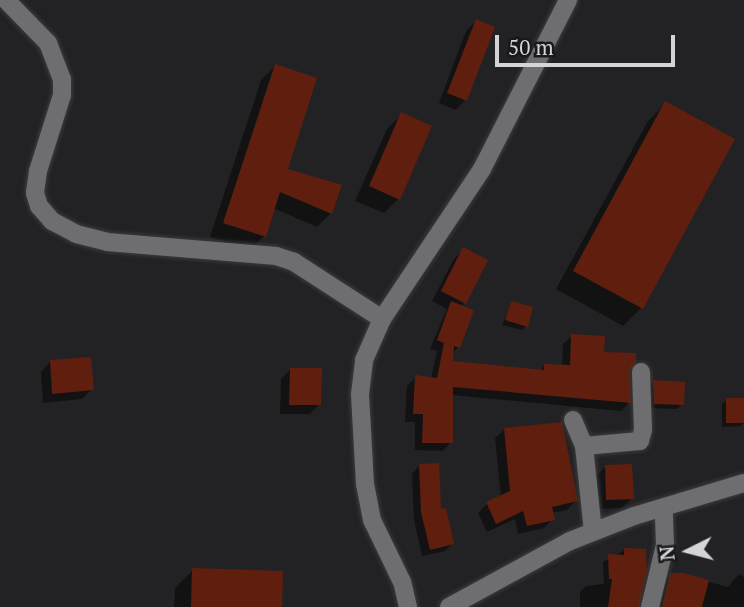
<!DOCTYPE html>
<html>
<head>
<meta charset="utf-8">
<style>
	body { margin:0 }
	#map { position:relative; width:744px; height:607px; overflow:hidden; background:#222224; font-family:"PT Serif",serif }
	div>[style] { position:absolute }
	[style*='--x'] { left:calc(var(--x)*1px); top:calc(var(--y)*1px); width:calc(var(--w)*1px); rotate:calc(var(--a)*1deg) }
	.shadow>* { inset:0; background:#0007 }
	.building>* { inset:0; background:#601e0e }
	.roads { filter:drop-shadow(0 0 2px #3c3c3e) drop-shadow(0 0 2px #3c3c3e) }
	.minor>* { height:18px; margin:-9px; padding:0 9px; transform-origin:9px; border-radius:9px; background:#6e6e70 }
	span { translate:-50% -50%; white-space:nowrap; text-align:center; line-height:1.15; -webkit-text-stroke:7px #19191b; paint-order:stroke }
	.north { position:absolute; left:653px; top:516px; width:70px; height:70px; -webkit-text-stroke:5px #19191b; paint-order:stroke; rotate:264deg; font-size:19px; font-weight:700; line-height:28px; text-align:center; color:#d4d4d6 }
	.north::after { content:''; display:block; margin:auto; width:24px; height:32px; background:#d4d4d6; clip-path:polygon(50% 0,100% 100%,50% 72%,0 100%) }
	.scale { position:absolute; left:495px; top:35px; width:180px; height:32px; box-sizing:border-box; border:4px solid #d4d4d6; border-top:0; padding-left:9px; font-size:21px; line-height:24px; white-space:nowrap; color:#d4d4d6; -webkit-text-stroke:5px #19191b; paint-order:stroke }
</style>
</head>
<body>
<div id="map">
	<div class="shadow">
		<i style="clip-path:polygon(476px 21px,465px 100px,456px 110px,439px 103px,466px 31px)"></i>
		<i style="clip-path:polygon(275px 66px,286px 170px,340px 186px,331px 213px,317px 227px,273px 208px,264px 236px,250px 250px,210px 237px,261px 80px)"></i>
		<i style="clip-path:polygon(666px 103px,733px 140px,641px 308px,623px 326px,556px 289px,648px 121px)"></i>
		<i style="clip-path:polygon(401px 115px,398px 199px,384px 213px,355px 201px,387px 129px)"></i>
		<i style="clip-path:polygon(464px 249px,464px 303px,461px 307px,458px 347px,452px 354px,452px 363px,539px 372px,545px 365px,562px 366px,563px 344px,572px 336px,602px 354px,629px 403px,621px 411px,452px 395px,451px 442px,443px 451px,415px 450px,415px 422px,405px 422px,407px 386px,416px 377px,431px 379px,437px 351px,430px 349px,447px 309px,432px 301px,454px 259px)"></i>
		<i style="clip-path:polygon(511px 303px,526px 326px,522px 330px,502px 325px)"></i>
		<i style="clip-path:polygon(50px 362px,92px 389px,82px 399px,43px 403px,41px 372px)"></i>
		<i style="clip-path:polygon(291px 369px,319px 404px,310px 414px,280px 414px,281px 379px)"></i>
		<i style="clip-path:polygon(653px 382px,682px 404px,677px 409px,650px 408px,649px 386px)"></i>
		<i style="clip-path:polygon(727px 400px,744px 400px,744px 423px,740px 426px,722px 427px,722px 404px)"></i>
		<i style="clip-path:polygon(505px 429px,576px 500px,567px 510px,552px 513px,553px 519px,544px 528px,518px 534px,515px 519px,487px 532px,478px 513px,487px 504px,501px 497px,495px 438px)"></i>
		<i style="clip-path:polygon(419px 466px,452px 544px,445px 551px,422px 556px,414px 520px,412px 474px)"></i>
		<i style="clip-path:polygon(606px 466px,632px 498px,622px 508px,597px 509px,596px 476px)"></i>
		<i style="clip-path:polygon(625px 550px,637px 607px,580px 607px,580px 592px,586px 586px,604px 584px,603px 562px)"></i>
		<i style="clip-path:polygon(193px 570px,280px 607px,174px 607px,175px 588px)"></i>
		<i style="clip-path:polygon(739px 574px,744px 577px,744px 607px,656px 607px,661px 584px,671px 575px,684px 575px,728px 587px)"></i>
	</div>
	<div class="building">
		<i style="clip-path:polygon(476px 19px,495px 27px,467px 101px,447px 93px)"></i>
		<i style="clip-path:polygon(275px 64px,317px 78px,288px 169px,342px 185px,332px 214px,280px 192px,266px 237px,223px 223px)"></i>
		<i style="clip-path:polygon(665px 101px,735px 139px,643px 309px,573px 271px)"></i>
		<i style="clip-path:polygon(401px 112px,432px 126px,400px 200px,369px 186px)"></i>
		<i style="clip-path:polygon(463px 247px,488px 260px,466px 304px,441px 291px)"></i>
		<i style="clip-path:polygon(451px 301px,474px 310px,460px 348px,454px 346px,453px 361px,544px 370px,544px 364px,570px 365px,571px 334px,605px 336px,604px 352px,636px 353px,636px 362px,630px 372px,631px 403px,453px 387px,453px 443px,422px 443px,423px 414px,413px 414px,415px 375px,437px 378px,444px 343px,437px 340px)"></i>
		<i style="clip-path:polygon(511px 301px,533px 307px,528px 327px,505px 320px)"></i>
		<i style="clip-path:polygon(91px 357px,94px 390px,52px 394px,50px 360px)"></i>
		<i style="clip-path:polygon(290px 368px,322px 368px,321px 405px,289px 405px)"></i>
		<i style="clip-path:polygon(653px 380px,685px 382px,684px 405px,654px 404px)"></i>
		<i style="clip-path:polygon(726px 398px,744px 398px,744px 423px,726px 423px)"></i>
		<i style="clip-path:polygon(562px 422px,578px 501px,552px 507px,555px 520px,527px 526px,523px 511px,496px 524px,486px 502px,510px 491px,504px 428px)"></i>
		<i style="clip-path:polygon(439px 463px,441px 509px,446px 508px,454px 544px,430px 550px,421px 512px,419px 464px)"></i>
		<i style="clip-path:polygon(632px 464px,634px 499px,606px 500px,605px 465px)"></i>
		<i style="clip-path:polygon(624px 548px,646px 549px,647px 571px,639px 607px,608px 607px,612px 579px,609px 579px,608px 554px,624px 555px)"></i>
		<i style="clip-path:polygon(192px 568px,283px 571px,282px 607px,191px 607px)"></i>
		<i style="clip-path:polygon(670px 573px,684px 573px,709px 580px,702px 607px,662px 607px)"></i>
	</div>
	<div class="roads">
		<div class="minor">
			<i style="--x:6;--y:0;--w:60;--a:45.7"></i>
			<i style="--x:48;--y:43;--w:39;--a:69"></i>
			<i style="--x:62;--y:79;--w:16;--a:90"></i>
			<i style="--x:62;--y:95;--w:80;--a:107.5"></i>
			<i style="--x:38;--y:171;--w:22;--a:98"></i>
			<i style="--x:35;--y:193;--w:14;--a:73"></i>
			<i style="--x:39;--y:206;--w:20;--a:49"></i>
			<i style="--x:52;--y:221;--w:27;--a:28"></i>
			<i style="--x:76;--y:234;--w:32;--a:14"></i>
			<i style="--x:107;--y:242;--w:170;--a:4.7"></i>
			<i style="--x:276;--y:256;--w:19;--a:18"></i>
			<i style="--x:294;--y:262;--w:105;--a:32.9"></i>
			<i style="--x:573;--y:420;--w:28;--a:67"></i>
			<i style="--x:584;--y:446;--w:85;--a:84"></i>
			<i style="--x:584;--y:446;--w:56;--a:-5.1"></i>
			<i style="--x:640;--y:441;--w:11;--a:-75"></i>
			<i style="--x:643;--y:430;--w:58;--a:-92"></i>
			<i style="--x:408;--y:607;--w:26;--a:-103"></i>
			<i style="--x:402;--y:582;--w:69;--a:-115.8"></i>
			<i style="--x:372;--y:520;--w:37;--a:-101"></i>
			<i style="--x:365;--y:484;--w:90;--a:-93.2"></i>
			<i style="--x:360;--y:394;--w:34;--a:-83"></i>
			<i style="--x:364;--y:360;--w:45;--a:-66.3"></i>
			<i style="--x:382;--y:319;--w:180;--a:-56.3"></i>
			<i style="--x:482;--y:169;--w:190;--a:-63"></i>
			<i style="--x:449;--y:607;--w:138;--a:-28.6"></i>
			<i style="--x:570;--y:541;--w:69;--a:-21.3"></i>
			<i style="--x:634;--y:516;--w:115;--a:-16.7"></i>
			<i style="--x:650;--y:607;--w:64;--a:-76.4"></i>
			<i style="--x:665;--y:545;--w:37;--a:-92"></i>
		</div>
	</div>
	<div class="north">N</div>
	<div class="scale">50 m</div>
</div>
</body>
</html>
